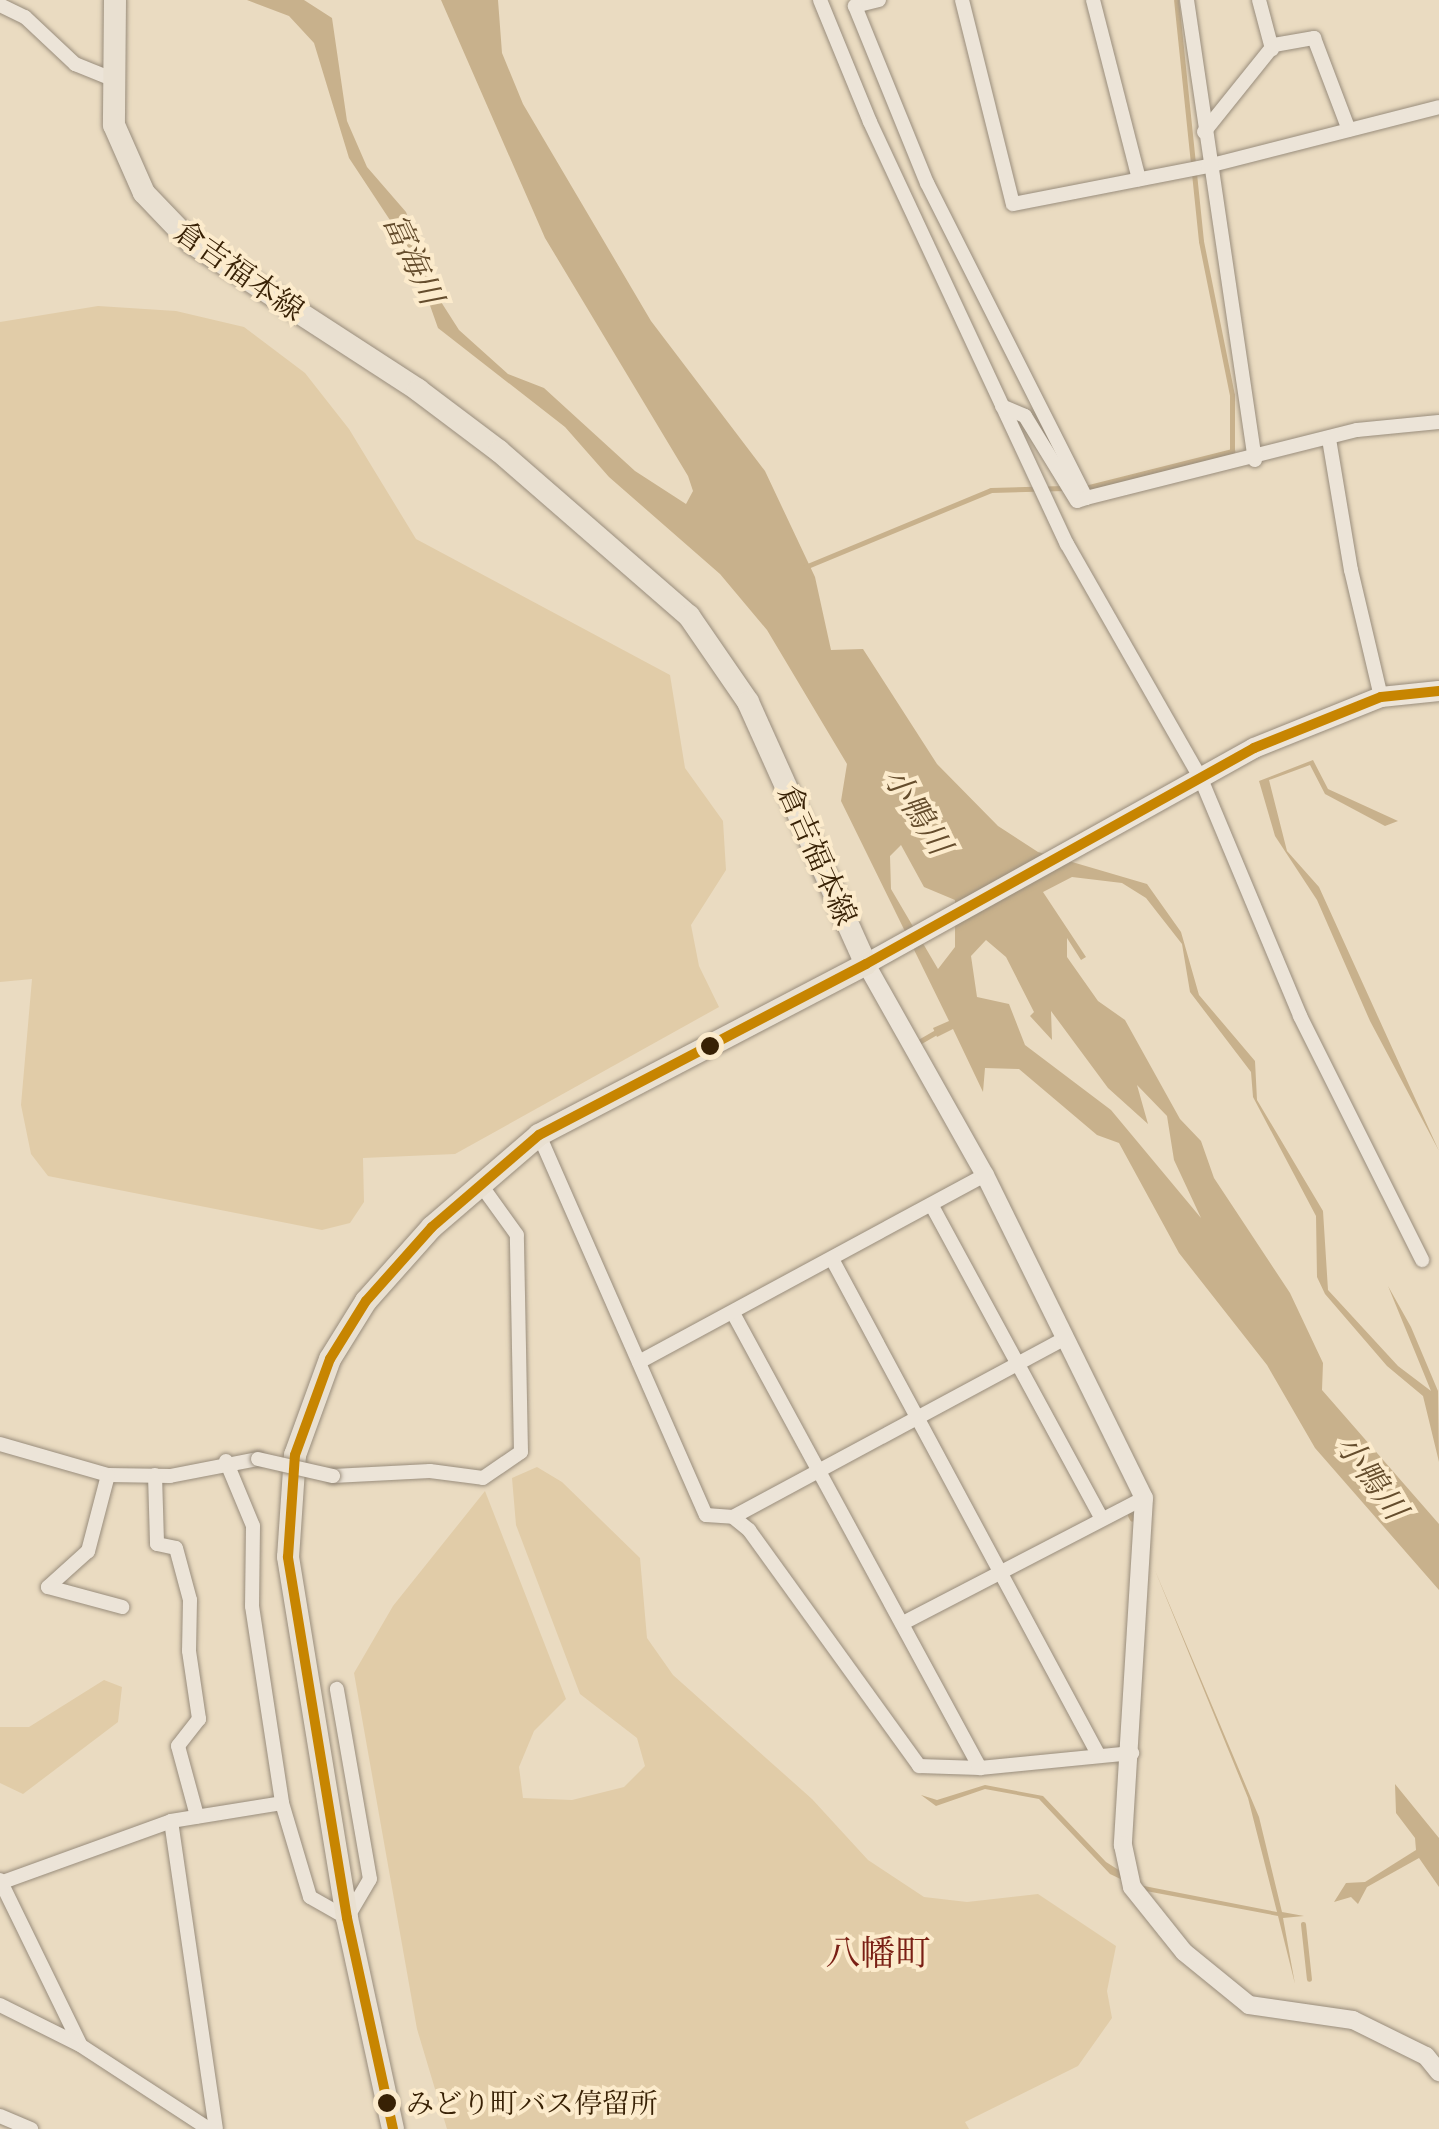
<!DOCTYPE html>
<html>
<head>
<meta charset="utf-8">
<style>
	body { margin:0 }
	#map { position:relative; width:1439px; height:2129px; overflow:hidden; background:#eadbc1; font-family:"Libre Caslon Text","Noto Serif JP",serif }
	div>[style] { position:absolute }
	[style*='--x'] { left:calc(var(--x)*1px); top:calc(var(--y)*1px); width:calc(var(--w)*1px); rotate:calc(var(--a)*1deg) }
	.green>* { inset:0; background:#e1cca8 }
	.water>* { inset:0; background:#c8b18c }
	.stream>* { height:5px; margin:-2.5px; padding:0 2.5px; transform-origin:2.5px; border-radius:2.5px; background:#c8b18c }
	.roads { filter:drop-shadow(0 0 2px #998d7c) drop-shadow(0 0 2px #998d7c) }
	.minor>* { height:14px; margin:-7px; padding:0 7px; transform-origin:7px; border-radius:7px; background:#ece4d8 }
	.tertiary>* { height:18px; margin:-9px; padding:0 9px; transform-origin:9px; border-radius:9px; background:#ece4d8 }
	.secondary>* { height:20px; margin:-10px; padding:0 10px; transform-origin:10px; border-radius:10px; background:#ece4d8 }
	.primary>* { height:22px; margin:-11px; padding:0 11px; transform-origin:11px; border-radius:11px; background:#e9e0d1 }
	.bridges { filter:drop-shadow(0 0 2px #998d7c) drop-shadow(0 0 2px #998d7c) }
	.minor-bridge>* { height:14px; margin:-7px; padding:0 7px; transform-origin:7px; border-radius:7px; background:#ece4d8 }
	.bus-1>* { height:10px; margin:-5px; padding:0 5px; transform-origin:5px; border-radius:5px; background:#c78501 }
	.dots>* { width:28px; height:28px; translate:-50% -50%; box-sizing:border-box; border:5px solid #fcebcc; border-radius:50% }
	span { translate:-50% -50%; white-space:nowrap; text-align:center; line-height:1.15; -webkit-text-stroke:8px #fcebcc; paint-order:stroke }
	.bus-label { font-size:28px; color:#382105 }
	.left { translate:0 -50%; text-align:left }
	.street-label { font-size:30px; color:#382105 }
	.water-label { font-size:32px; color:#654d2d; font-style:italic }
	.quarter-label { font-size:35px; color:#7a1f14 }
</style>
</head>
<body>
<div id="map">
	<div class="green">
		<i style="clip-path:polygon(98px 306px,176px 311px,244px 327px,305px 373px,349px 429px,416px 539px,670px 675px,685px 768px,723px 821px,726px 870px,691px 925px,699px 966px,719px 1007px,455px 1154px,363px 1158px,364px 1202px,350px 1223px,322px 1230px,48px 1176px,31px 1154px,21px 1105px,32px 979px,0 982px,0 322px)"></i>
		<i style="clip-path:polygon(537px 1467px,562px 1482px,640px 1558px,647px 1638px,673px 1675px,812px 1799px,868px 1860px,924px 1897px,967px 1902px,1038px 1894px,1116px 1946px,1107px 1991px,1112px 2018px,1078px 2066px,965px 2122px,969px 2129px,447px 2129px,417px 2029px,354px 1673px,393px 1606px,485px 1491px,566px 1699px,534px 1731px,519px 1767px,523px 1798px,572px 1800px,624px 1787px,645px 1766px,637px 1738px,580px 1694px,516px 1525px,512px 1478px)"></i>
		<i style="clip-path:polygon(104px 1680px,122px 1687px,118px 1722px,23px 1794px,0 1783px,0 1727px,29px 1727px)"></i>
	</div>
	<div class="water">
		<i style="clip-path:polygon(evenodd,247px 0,304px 0,332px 18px,347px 121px,367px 167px,406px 212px,436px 294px,459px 330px,508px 374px,544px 388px,635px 471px,686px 504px,693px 491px,688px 476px,545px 238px,441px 0,498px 0,502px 53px,523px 104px,651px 321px,765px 471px,815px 577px,831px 650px,863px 649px,937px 764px,998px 826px,1038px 852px,1147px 884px,1181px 932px,1199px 995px,1255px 1061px,1257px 1100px,1323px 1211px,1328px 1290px,1398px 1366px,1431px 1391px,1388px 1286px,1411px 1327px,1438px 1391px,1439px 1462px,1423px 1396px,1387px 1366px,1325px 1294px,1317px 1277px,1316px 1216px,1253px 1097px,1251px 1072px,1190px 992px,1182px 944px,1146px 898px,1122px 883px,1072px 877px,1043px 892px,1086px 957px,1081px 960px,1067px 938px,1067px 957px,1098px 1001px,1125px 1020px,1180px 1119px,1201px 1141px,1214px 1178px,1290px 1293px,1323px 1363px,1322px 1390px,1439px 1524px,1439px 1590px,1315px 1448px,1267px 1365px,1179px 1253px,1119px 1143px,1097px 1135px,1019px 1069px,985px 1068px,983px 1092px,953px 1029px,937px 1037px,933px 1028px,949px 1021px,841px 801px,847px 764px,767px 630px,720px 574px,609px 477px,565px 427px,438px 328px,411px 252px,349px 158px,314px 43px,289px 16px,247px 0,901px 845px,924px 887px,955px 900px,955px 947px,938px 969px,891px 889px,890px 856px,901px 845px,247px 0,986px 940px,1006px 957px,1034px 1012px,1030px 1016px,1052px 1040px,1051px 1011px,1108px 1088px,1148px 1124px,1137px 1085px,1167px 1116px,1174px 1160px,1201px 1218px,1111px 1110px,1025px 1045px,1009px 1004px,977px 997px,971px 956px,986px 940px)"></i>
		<i style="clip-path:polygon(1313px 760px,1328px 789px,1398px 821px,1385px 826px,1325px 794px,1310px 765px,1269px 780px,1287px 851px,1319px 887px,1439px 1151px,1370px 1021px,1317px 900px,1275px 836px,1259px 781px)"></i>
		<i style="clip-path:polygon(1154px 1568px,1259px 1817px,1282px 1912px,1304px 1916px,1283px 1918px,1295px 1984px,1278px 1916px,1146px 1891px,1110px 1874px,1039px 1799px,985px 1789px,936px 1806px,921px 1795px,937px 1800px,985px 1785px,1043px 1796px,1106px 1862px,1144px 1886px,1277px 1912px,1248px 1798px)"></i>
		<i style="clip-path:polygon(1395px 1784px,1439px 1838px,1439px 1887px,1419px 1858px,1367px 1887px,1358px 1904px,1351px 1897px,1334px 1902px,1346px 1883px,1365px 1882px,1416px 1850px,1415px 1838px,1396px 1813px)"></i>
	</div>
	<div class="stream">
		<i style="--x:1085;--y:488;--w:152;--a:-14.1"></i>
		<i style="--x:1232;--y:451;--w:56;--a:-90"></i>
		<i style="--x:1232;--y:395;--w:157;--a:-101.4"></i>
		<i style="--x:1201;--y:241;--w:242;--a:-95.9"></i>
		<i style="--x:805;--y:567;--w:201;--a:-22.5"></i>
		<i style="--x:991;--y:490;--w:73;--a:-1.6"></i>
		<i style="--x:917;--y:1043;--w:24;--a:-30"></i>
		<i style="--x:1130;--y:1515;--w:4;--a:63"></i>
		<i style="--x:1303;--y:1924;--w:55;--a:83.8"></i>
	</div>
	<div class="roads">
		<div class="minor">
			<i style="--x:820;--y:0;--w:132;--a:67.7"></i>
			<i style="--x:870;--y:122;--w:466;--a:65"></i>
			<i style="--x:1067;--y:544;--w:271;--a:60.3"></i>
			<i style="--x:1201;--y:779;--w:257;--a:67.3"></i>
			<i style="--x:1300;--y:1016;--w:273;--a:63.4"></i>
			<i style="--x:879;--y:0;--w:25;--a:166"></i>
			<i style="--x:855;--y:6;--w:191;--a:67.9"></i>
			<i style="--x:927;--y:183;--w:353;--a:63.2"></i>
			<i style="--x:1086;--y:498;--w:9;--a:162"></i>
			<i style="--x:1077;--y:501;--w:100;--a:-121.5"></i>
			<i style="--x:1025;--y:416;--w:25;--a:-157"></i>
			<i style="--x:962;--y:0;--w:210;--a:76"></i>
			<i style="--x:1013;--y:204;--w:199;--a:-11"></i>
			<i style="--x:1208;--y:166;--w:238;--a:-14.3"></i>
			<i style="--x:1093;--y:0;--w:185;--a:75.6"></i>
			<i style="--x:1187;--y:0;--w:465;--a:81.6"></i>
			<i style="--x:1259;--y:0;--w:51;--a:75.1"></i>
			<i style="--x:0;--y:5;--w:28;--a:26"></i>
			<i style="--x:25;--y:17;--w:69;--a:43.2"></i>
			<i style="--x:75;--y:64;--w:38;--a:22"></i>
			<i style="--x:1204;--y:132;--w:112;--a:-51.2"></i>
			<i style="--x:1274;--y:45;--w:41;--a:-9.9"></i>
			<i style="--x:1314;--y:38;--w:98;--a:69.2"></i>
			<i style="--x:1329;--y:439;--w:133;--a:80.5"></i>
			<i style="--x:1351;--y:570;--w:130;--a:76.7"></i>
			<i style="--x:1086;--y:498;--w:279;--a:-14.1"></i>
			<i style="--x:1357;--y:430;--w:82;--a:-5.6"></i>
			<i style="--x:539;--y:1135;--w:415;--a:66.3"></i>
			<i style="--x:706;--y:1515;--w:27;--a:4"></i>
			<i style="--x:733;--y:1517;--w:21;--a:39"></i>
			<i style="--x:749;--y:1530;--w:291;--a:54.2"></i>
			<i style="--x:919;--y:1766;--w:61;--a:1.9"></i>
			<i style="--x:980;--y:1768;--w:153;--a:-5.6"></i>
			<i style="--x:932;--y:1206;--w:356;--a:61.5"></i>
			<i style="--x:832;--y:1259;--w:564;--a:61.75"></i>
			<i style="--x:733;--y:1313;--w:518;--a:61.5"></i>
			<i style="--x:639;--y:1362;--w:393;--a:-28.4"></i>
			<i style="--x:0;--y:1444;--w:112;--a:16"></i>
			<i style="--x:108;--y:1475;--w:62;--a:0.9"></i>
			<i style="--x:170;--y:1476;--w:90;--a:-10.9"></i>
			<i style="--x:226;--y:1461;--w:70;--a:67.4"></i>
			<i style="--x:253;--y:1526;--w:80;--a:90.7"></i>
			<i style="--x:252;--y:1606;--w:199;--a:81.3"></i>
			<i style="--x:282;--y:1803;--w:98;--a:73.4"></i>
			<i style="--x:310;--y:1897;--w:43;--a:29.6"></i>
			<i style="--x:347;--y:1918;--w:45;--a:-59.5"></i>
			<i style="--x:370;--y:1879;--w:193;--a:-99.9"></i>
			<i style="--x:108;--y:1475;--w:79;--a:104.7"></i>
			<i style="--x:88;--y:1551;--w:54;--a:138"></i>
			<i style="--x:48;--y:1587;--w:77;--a:15.1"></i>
			<i style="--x:155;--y:1475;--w:69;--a:88.3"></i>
			<i style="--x:157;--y:1544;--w:19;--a:12"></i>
			<i style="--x:176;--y:1548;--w:54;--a:74.9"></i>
			<i style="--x:190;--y:1600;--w:51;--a:91.1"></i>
			<i style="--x:189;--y:1651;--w:69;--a:81.6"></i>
			<i style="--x:199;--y:1719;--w:34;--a:128"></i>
			<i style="--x:178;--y:1746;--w:73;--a:74.8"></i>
			<i style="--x:333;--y:1476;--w:97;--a:-3"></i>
			<i style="--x:430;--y:1471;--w:53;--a:7.5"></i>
			<i style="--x:483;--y:1478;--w:46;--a:-34.4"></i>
			<i style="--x:521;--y:1452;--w:217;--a:-91.1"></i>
			<i style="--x:517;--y:1235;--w:62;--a:-125.8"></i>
			<i style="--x:733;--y:1517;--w:378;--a:-28.3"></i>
			<i style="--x:905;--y:1622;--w:269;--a:-27.4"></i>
			<i style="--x:171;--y:1821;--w:311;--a:81.7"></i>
			<i style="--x:0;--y:1880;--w:182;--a:64"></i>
			<i style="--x:0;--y:1883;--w:182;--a:-19.9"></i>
			<i style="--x:171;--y:1821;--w:112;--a:-9.2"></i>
			<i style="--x:0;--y:2005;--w:89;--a:26.6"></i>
			<i style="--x:80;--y:2045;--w:154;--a:33.1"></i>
			<i style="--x:0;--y:2116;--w:34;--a:23"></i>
		</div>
		<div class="tertiary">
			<i style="--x:866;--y:964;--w:242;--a:60.6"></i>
			<i style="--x:985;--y:1175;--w:360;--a:63.8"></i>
			<i style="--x:1144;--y:1498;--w:348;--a:93.5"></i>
			<i style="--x:1123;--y:1845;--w:43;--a:77.9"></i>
			<i style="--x:1132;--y:1887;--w:83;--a:51.3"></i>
			<i style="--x:1184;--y:1952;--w:84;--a:39.2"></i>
			<i style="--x:1249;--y:2005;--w:105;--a:8.2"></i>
			<i style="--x:1353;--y:2020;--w:81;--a:26.3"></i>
			<i style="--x:1426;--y:2056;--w:21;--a:51"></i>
		</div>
		<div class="secondary">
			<i style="--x:866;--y:964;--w:444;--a:-29.1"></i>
			<i style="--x:1254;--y:748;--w:137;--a:-21.9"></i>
			<i style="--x:1381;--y:697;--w:58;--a:-5.9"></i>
		</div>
		<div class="primary">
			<i style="--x:115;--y:0;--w:125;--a:90.5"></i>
			<i style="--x:114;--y:125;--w:74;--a:66.2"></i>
			<i style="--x:144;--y:193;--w:69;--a:46.2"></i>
			<i style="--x:192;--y:243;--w:270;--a:33"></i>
			<i style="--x:418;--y:390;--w:101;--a:37"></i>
			<i style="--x:499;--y:451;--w:252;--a:41"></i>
			<i style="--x:689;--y:616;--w:104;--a:55.5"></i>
			<i style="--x:748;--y:702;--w:287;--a:65.8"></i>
			<i style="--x:866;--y:964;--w:369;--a:152.4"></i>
			<i style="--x:539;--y:1135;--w:141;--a:139.3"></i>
			<i style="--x:432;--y:1227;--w:99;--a:131.7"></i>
			<i style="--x:366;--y:1301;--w:68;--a:121.8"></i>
			<i style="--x:330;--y:1359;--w:102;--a:110"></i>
			<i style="--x:295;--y:1455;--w:102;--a:93.9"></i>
			<i style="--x:288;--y:1557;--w:366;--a:80.7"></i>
			<i style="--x:347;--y:1918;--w:216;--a:77.7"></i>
		</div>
	</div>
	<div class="bridges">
		<div class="minor-bridge">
			<i style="--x:258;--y:1459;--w:77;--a:12.8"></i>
		</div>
	</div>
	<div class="bus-1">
		<i style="--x:393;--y:2129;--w:216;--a:-102.3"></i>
		<i style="--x:347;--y:1918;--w:366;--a:-99.3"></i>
		<i style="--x:288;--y:1557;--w:102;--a:-86.1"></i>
		<i style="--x:295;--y:1455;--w:102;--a:-70"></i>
		<i style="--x:330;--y:1359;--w:68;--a:-58.2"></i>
		<i style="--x:366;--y:1301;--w:99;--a:-48.3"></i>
		<i style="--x:432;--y:1227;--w:141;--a:-40.7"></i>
		<i style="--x:539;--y:1135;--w:369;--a:-27.6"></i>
		<i style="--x:866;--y:964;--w:444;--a:-29.1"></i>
		<i style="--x:1254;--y:748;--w:137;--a:-21.9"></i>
		<i style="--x:1381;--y:697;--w:58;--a:-5.9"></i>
	</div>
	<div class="dots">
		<i style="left:710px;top:1046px;background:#382105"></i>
		<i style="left:387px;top:2103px;background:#382105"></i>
	</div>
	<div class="bus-label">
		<span class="left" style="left:406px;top:2103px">みどり町バス停留所</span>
	</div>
	<div class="street-label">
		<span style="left:239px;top:271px;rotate:35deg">倉吉福本線</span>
		<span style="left:817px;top:855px;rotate:66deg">倉吉福本線</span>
	</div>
	<div class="water-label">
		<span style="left:413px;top:259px;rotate:65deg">富海川</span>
		<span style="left:917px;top:811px;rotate:57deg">小鴨川</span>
		<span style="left:1371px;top:1477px;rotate:54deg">小鴨川</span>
	</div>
	<div class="quarter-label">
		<span style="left:878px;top:1953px">八幡町</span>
	</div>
</div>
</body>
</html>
